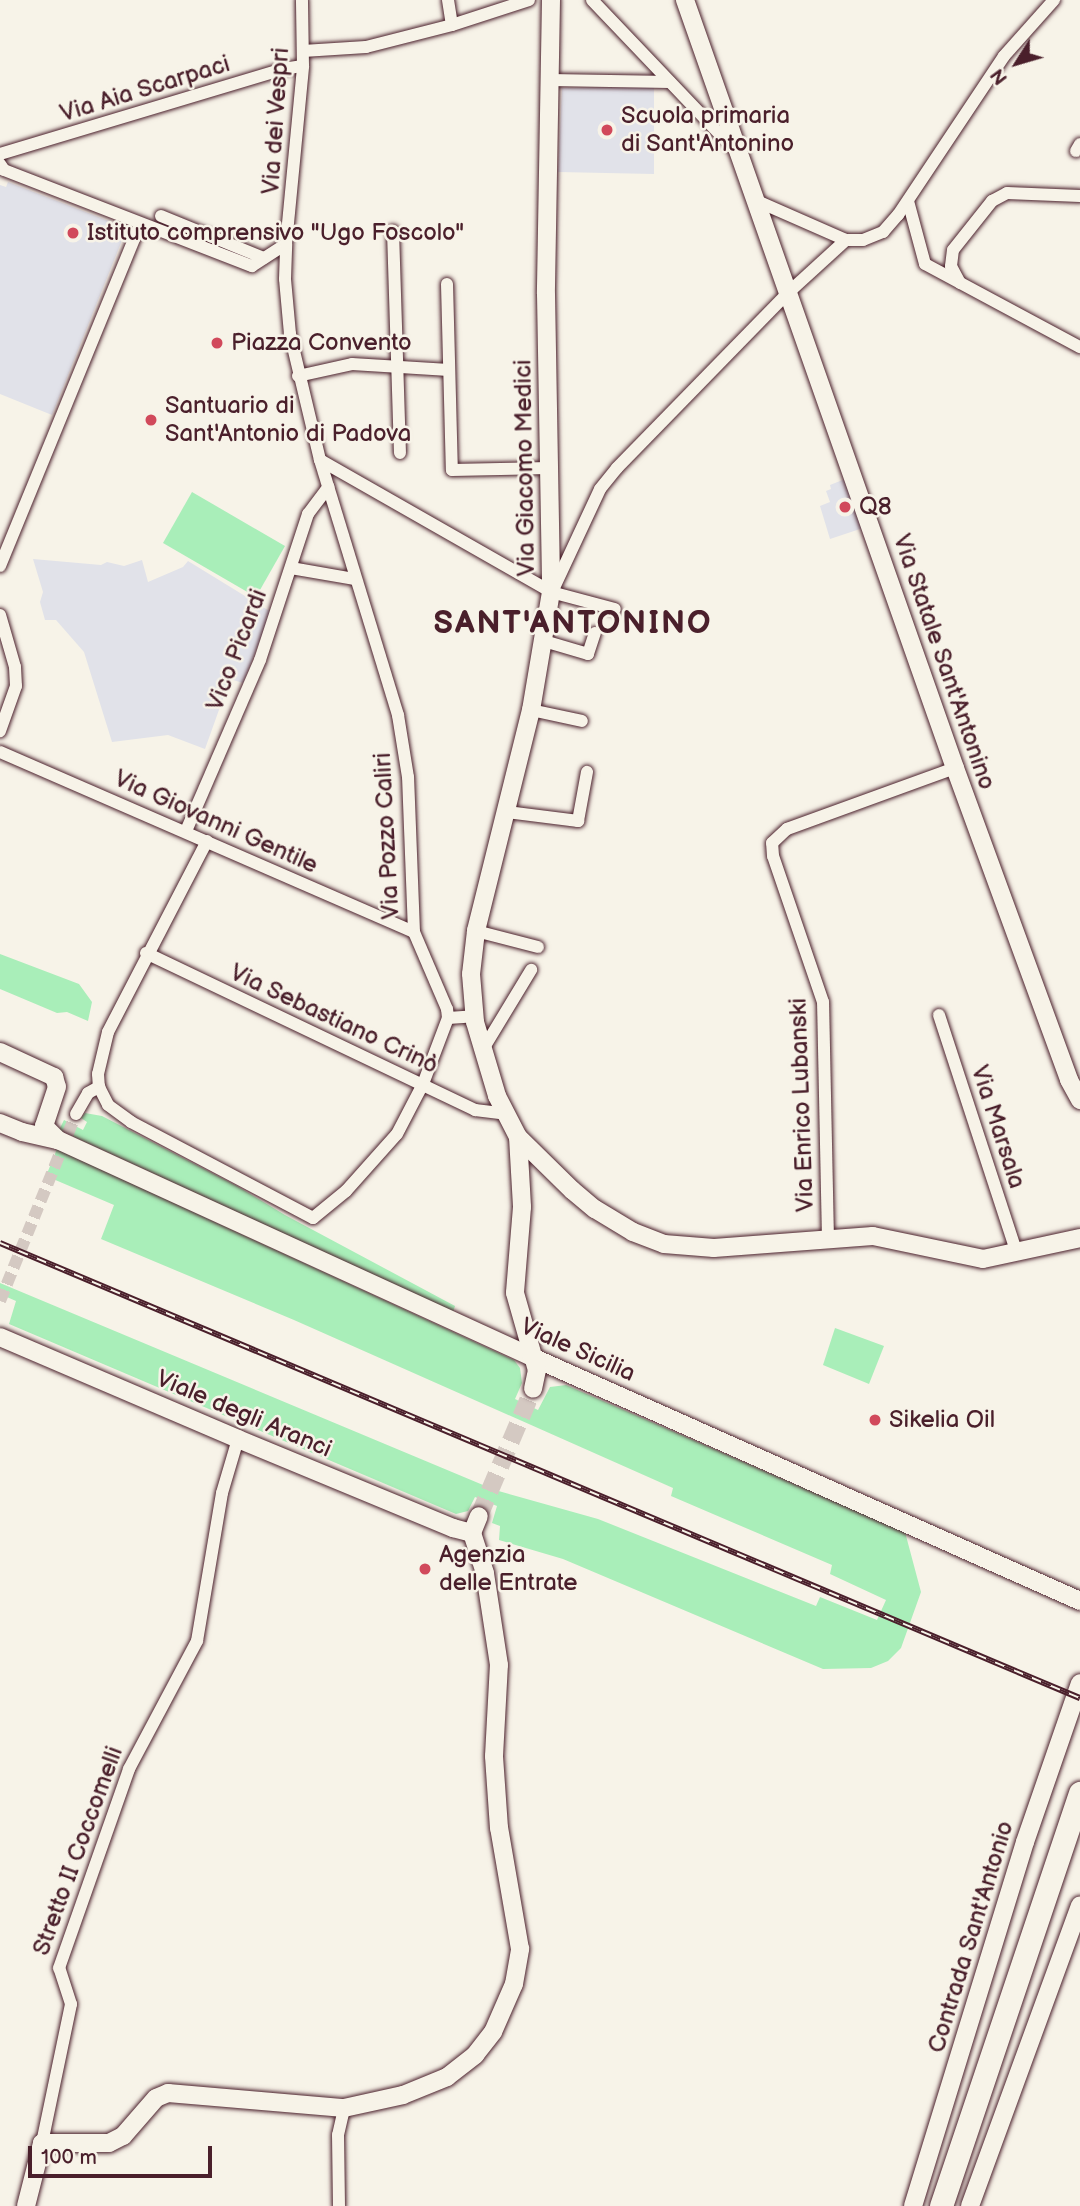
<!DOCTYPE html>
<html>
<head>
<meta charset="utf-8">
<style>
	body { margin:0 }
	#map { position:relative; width:1080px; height:2206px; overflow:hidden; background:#f7f3e8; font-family:"Balsamiq Sans",sans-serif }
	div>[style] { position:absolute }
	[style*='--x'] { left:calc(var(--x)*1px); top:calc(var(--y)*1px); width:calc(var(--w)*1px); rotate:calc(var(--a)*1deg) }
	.built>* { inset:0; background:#e1e2e9 }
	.green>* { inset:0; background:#a9eeb9 }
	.street-tunnel>* { height:12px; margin-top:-6px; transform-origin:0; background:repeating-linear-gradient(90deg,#d4c9c2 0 12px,transparent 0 18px) }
	.secondary-tunnel>* { height:18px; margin-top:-9px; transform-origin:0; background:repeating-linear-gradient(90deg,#d4c9c2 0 18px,transparent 0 27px) }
	.roads { filter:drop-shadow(0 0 2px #4a1f2b) drop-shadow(0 0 2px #4a1f2b) }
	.street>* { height:12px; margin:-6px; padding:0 6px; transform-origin:6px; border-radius:6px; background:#f7f3e8 }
	.secondary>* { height:18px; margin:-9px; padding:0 9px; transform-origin:9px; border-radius:9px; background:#f7f3e8 }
	.highway>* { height:23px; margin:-11.5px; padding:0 11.5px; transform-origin:11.5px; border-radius:11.5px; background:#f7f3e8 }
	.rail>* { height:6px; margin-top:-3px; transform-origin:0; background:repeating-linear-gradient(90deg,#f7f3e8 0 10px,#4a1f2b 0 20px); box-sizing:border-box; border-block:2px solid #4a1f2b }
	.dots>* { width:19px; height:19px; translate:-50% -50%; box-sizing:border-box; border:4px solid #f7f3e8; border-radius:50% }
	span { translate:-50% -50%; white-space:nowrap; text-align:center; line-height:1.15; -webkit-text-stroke:5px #f7f3e8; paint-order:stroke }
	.street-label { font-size:24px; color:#4a1f2b }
	.poi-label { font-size:24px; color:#4a1f2b }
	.left { translate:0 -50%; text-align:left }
	.district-label { font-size:32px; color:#4a1f2b; font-weight:700; letter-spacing:2px }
	.north { position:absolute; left:982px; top:28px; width:70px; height:70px; -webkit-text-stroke:5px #f7f3e8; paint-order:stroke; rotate:233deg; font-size:19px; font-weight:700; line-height:28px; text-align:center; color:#4a1f2b }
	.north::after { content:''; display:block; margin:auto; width:24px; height:32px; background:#4a1f2b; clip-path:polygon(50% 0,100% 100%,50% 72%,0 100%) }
	.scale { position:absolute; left:28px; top:2146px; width:184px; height:32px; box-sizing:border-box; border:4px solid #4a1f2b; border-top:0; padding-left:9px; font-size:21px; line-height:24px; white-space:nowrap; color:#4a1f2b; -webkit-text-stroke:5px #f7f3e8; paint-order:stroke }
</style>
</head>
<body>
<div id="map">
	<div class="built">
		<i style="clip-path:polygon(654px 87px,654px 174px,558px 172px,562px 88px)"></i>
		<i style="clip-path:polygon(8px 182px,127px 228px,52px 415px,0 394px,0 185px,6px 187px)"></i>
		<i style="clip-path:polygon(845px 479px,863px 528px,830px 539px,820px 506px,830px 502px,826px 491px,831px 489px,830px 485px)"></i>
		<i style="clip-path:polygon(33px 559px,101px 565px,107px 562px,124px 566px,142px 560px,148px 582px,183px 567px,188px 561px,271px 612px,243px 683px,230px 679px,205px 749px,168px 735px,112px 742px,84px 652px,56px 620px,45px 620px,40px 602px,43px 592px)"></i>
	</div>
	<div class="green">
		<i style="clip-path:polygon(192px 492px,285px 546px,256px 597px,163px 543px)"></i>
		<i style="clip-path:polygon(0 954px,79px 984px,92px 1002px,88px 1021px,67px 1012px,57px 1013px,0 989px)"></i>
		<i style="clip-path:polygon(85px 1113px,102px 1116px,237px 1186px,285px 1215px,455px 1306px,453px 1312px,59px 1130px,64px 1120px,83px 1130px,87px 1122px,81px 1118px)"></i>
		<i style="clip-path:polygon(57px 1149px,514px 1360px,520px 1368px,522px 1383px,515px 1399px,538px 1410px,550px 1387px,566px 1385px,905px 1532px,921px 1592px,901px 1648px,888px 1661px,871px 1668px,823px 1669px,563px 1559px,499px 1540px,500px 1526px,492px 1523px,497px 1506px,475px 1497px,468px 1511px,456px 1514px,9px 1324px,16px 1301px,0 1294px,0 1283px,495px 1490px,598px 1519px,816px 1606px,820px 1597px,877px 1620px,886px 1600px,830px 1574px,832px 1565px,671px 1496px,673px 1488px,294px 1320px,101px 1239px,114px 1205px,46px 1176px)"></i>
		<i style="clip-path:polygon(835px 1328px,884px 1346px,869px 1384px,823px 1365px)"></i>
	</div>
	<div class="street-tunnel">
		<i style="--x:0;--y:1301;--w:202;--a:-67.9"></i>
	</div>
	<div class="secondary-tunnel">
		<i style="--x:479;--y:1516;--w:138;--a:-67"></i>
	</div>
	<div class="roads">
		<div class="street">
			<i style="--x:448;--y:0;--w:25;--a:81"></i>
			<i style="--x:592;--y:0;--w:206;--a:46.4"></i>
			<i style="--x:303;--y:51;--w:63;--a:-3.6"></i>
			<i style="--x:366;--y:47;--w:89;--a:-14.3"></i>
			<i style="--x:452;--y:25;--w:81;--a:-18"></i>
			<i style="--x:550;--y:80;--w:120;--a:1"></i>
			<i style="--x:1076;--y:151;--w:8;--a:-60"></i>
			<i style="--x:0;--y:154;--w:295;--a:-16.7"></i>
			<i style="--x:283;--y:69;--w:20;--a:-9"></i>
			<i style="--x:0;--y:164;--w:7;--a:56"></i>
			<i style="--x:4;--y:170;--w:266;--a:21.2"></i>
			<i style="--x:252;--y:266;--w:40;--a:-32.9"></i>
			<i style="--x:757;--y:201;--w:97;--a:23.7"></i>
			<i style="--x:846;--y:240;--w:17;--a:0"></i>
			<i style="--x:863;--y:240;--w:22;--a:-22"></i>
			<i style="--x:883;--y:232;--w:23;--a:-49"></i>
			<i style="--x:898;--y:215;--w:191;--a:-56.3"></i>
			<i style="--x:1004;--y:56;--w:75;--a:-48.2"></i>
			<i style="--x:908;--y:201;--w:65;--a:74.9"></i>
			<i style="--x:925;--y:264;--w:176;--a:28.2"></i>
			<i style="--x:161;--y:216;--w:111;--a:22.2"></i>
			<i style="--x:393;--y:231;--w:222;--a:88.2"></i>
			<i style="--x:960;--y:283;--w:19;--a:-118"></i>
			<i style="--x:951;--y:266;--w:16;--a:-83"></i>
			<i style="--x:953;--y:250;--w:63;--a:-51.5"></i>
			<i style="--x:992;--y:201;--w:17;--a:-28"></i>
			<i style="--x:1007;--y:193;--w:73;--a:2.4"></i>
			<i style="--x:447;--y:284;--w:186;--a:88.5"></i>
			<i style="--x:452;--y:470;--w:97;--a:-1.2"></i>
			<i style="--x:298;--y:376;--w:55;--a:-12.5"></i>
			<i style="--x:352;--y:364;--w:97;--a:3.5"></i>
			<i style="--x:320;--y:460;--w:266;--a:29.7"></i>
			<i style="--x:551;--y:592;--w:66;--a:14.9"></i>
			<i style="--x:0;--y:566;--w:369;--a:-67.7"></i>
			<i style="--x:291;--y:568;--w:65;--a:9.8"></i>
			<i style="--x:553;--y:590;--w:111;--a:-65"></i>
			<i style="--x:600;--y:489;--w:27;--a:-51"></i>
			<i style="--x:617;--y:468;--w:246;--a:-45.7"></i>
			<i style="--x:789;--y:292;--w:77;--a:-42.4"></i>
			<i style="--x:0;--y:615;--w:54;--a:73.9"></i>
			<i style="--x:15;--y:667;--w:19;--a:87"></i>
			<i style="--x:16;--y:686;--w:48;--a:109.6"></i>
			<i style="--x:544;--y:641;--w:46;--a:16.5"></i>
			<i style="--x:588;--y:654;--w:22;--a:-72"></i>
			<i style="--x:531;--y:710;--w:52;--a:12.2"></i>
			<i style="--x:0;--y:752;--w:451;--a:23.5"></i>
			<i style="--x:507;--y:812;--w:72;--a:7.2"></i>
			<i style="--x:578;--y:821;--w:50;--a:-79.6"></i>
			<i style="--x:186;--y:831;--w:186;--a:-66.6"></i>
			<i style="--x:260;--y:660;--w:154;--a:-71.8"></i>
			<i style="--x:308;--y:514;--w:34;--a:-53"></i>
			<i style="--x:207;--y:841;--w:215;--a:117.4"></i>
			<i style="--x:108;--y:1032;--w:43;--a:103.4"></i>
			<i style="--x:98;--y:1074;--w:13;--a:86"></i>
			<i style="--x:99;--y:1087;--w:20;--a:63"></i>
			<i style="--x:108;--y:1105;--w:29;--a:36"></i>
			<i style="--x:131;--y:1122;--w:206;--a:27.8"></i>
			<i style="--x:313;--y:1218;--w:43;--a:-39.3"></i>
			<i style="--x:346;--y:1191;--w:76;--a:-48.2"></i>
			<i style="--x:397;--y:1134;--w:56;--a:-62.5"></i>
			<i style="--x:423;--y:1084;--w:71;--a:-69.3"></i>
			<i style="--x:448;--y:1018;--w:9;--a:-96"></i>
			<i style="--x:447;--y:1009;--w:84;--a:-113.2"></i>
			<i style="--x:414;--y:932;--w:155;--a:-92.2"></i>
			<i style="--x:408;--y:777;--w:63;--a:-99.2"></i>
			<i style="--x:398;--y:715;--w:267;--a:-107"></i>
			<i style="--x:320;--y:460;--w:130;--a:-103.4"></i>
			<i style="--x:290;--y:334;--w:55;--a:-95.2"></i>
			<i style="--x:285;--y:279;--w:35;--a:-88"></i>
			<i style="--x:286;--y:244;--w:179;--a:-84.5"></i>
			<i style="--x:303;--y:66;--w:66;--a:-90.9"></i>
			<i style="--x:476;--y:931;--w:64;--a:14.5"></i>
			<i style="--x:146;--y:953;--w:365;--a:25.5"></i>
			<i style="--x:475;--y:1110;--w:31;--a:7"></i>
			<i style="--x:939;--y:1015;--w:250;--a:71.9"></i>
			<i style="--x:448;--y:1018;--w:26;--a:-4"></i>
			<i style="--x:482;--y:1051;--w:95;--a:-58.8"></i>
			<i style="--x:76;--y:1114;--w:24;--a:-60"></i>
			<i style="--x:88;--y:1093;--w:13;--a:-29"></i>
			<i style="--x:828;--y:1239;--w:237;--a:-91.2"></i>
			<i style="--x:823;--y:1002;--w:154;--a:-108.9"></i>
			<i style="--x:773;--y:856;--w:13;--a:-94"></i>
			<i style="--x:772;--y:843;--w:21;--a:-43"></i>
			<i style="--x:787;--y:829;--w:179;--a:-20"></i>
			<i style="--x:42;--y:2143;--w:142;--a:-78.2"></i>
			<i style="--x:71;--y:2004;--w:38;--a:-108"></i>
			<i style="--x:59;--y:1968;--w:211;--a:-70.6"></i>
			<i style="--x:129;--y:1769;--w:145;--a:-62"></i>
			<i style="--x:197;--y:1641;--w:150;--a:-80.4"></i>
			<i style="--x:222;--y:1493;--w:56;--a:-73.5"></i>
			<i style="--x:339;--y:2206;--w:71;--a:-90.8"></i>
			<i style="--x:338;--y:2135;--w:28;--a:-77"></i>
		</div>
		<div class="secondary">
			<i style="--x:551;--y:0;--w:294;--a:91"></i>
			<i style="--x:546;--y:294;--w:298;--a:89"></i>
			<i style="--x:551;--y:592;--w:120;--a:99.6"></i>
			<i style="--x:531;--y:710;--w:228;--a:104"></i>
			<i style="--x:476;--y:931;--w:43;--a:96.6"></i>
			<i style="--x:471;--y:974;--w:48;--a:85.2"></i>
			<i style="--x:475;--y:1022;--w:77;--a:73.4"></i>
			<i style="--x:497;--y:1096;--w:46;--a:62.9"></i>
			<i style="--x:518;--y:1137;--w:76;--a:44.5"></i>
			<i style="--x:572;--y:1190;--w:30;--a:40"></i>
			<i style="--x:595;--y:1209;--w:44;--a:31.2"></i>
			<i style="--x:633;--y:1232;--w:33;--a:21"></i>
			<i style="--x:664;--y:1244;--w:50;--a:4.6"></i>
			<i style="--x:714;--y:1248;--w:159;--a:-4.3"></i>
			<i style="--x:873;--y:1236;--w:112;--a:11.8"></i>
			<i style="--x:983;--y:1259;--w:99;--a:-12.2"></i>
			<i style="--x:685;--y:0;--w:814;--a:70.63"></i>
			<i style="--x:955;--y:768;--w:332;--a:69.9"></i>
			<i style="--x:1069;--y:1080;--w:23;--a:61"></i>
			<i style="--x:0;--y:1052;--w:60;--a:24.8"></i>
			<i style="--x:54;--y:1077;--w:10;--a:73"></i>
			<i style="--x:57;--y:1087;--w:41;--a:108.4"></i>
			<i style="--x:44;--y:1126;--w:20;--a:45"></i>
			<i style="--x:0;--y:1123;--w:24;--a:22"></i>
			<i style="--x:22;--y:1132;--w:37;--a:13"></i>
			<i style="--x:58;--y:1140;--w:521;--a:24.6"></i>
			<i style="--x:532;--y:1357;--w:600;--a:24"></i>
			<i style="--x:518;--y:1137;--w:70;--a:86.7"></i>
			<i style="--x:522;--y:1207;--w:86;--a:94.7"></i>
			<i style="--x:515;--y:1293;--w:80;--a:74.1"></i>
			<i style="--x:537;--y:1370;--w:19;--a:102"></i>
			<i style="--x:0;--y:1337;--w:259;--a:23.2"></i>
			<i style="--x:238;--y:1439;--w:233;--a:22.5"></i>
			<i style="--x:453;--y:1528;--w:20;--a:15"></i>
			<i style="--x:26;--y:2206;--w:65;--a:-75.7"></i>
			<i style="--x:42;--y:2143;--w:67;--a:0"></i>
			<i style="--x:109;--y:2143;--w:16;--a:-27"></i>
			<i style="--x:123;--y:2136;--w:50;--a:-49"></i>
			<i style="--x:156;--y:2098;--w:13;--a:-23"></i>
			<i style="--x:168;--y:2093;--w:177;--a:4.9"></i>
			<i style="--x:344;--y:2108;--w:60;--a:-12.4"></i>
			<i style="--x:403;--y:2095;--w:48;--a:-22.2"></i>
			<i style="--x:447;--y:2077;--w:36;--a:-38"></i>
			<i style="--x:475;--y:2055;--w:29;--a:-52"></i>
			<i style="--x:493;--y:2032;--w:52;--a:-66.4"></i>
			<i style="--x:514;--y:1984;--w:36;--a:-80"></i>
			<i style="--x:520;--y:1949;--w:123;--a:-99.8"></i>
			<i style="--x:499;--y:1828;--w:72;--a:-94"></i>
			<i style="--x:494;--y:1756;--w:91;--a:-86.9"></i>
			<i style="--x:499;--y:1665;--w:93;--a:-98.7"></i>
			<i style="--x:485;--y:1573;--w:42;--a:-108"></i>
			<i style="--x:472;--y:1533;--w:18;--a:-68"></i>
			<i style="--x:913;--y:2206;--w:381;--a:-72.9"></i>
			<i style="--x:1025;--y:1842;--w:168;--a:-70.9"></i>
			<i style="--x:970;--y:2206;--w:320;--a:-69.9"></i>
		</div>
		<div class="highway">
			<i style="--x:941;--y:2206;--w:436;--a:-71.4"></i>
		</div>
	</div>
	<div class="rail">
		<i style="--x:0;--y:1243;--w:1172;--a:22.85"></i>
	</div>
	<div class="dots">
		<i style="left:607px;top:130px;background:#d1495b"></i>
		<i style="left:73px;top:233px;background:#d1495b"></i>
		<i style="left:217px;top:343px;background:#d1495b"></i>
		<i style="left:151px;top:420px;background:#d1495b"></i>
		<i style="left:845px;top:507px;background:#d1495b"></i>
		<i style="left:875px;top:1420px;background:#d1495b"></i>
		<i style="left:425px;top:1569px;background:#d1495b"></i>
	</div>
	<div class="street-label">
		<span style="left:145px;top:89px;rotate:-17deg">Via Aia Scarpaci</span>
		<span style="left:276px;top:121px;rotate:-86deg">Via dei Vespri</span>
		<span style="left:525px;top:468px;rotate:-91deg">Via Giacomo Medici</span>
		<span style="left:237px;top:650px;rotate:-69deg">Vico Picardi</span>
		<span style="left:944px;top:662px;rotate:71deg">Via Statale Sant'Antonino</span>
		<span style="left:216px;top:822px;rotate:24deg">Via Giovanni Gentile</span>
		<span style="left:387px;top:836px;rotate:-93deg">Via Pozzo Caliri</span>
		<span style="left:334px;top:1019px;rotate:25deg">Via Sebastiano Crinò</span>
		<span style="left:802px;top:1105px;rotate:-92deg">Via Enrico Lubanski</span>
		<span style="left:998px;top:1127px;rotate:72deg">Via Marsala</span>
		<span style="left:578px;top:1350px;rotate:24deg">Viale Sicilia</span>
		<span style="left:244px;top:1414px;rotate:23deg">Viale degli Aranci</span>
		<span style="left:78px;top:1851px;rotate:-70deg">Stretto II Coccomelli</span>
		<span style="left:971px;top:1937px;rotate:-73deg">Contrada Sant'Antonio</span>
	</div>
	<div class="poi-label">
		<span class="left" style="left:621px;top:130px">Scuola primaria<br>di Sant'Antonino</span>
		<span class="left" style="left:87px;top:233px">Istituto comprensivo "Ugo Foscolo"</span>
		<span class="left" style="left:231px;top:343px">Piazza Convento</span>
		<span class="left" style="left:165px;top:420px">Santuario di<br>Sant'Antonio di Padova</span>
		<span class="left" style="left:859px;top:507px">Q8</span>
		<span class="left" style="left:889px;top:1420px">Sikelia Oil</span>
		<span class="left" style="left:439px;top:1569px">Agenzia<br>delle Entrate</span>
	</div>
	<div class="district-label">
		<span style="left:573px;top:624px">SANT'ANTONINO</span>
	</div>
	<div class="north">N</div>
	<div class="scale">100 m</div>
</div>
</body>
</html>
